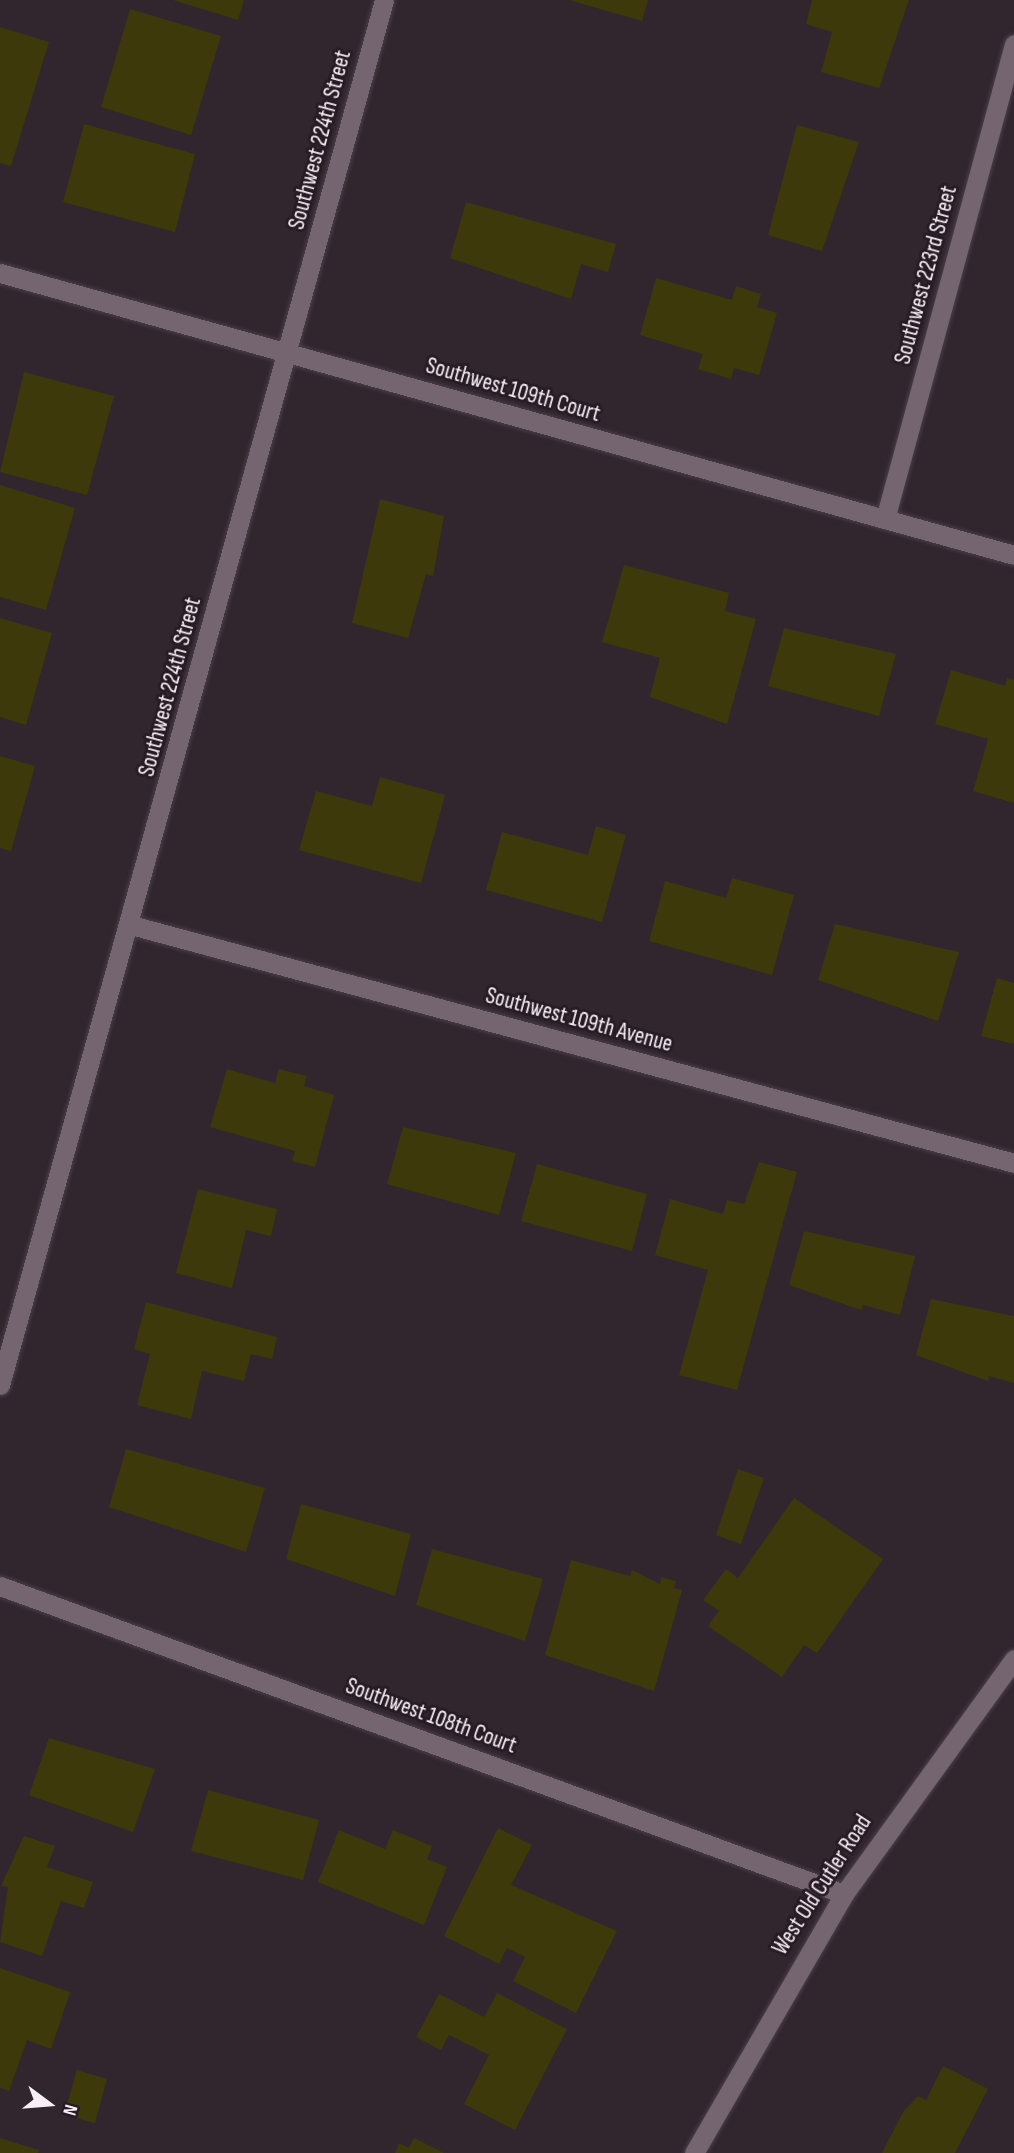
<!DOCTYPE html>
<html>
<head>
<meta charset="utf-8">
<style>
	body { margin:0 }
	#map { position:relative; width:1014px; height:2153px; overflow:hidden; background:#31252e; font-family:"Sofia Sans Condensed",sans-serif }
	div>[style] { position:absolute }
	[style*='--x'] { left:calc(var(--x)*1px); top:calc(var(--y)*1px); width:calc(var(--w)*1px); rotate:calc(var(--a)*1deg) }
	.building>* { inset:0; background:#3e390a }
	.roads { filter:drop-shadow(0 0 2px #494047) drop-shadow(0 0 2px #494047) }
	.minor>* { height:19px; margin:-9.5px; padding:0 9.5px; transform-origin:9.5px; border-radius:9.5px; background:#746571 }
	.tertiary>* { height:19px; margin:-9.5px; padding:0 9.5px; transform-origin:9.5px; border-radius:9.5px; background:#746571 }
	span { translate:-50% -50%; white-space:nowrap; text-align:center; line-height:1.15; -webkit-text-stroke:6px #271b24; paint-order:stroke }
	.street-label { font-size:23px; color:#f8eff6 }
	.north { position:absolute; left:14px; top:2069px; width:70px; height:70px; -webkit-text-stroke:5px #271b24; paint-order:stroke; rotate:106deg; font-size:19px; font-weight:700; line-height:28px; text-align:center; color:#f8eff6 }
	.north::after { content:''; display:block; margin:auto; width:24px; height:32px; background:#f8eff6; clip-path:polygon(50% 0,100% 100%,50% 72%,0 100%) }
</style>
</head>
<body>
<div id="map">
	<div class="building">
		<i style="clip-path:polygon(173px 0,244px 0,238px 20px)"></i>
		<i style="clip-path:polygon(569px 0,648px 0,642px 21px)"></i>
		<i style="clip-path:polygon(812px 0,909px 0,879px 88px,821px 72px,832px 32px,806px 24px)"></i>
		<i style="clip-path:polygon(130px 9px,221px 36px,191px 135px,101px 107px)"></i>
		<i style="clip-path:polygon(0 27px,49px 42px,11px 166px,0 163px)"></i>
		<i style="clip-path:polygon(84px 124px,195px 154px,175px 232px,63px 202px)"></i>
		<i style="clip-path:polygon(797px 125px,859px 142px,822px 251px,768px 235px)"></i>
		<i style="clip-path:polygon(466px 202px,616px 244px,608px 272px,581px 264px,571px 299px,450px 258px)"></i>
		<i style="clip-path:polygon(656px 278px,732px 300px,736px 286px,761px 294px,757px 307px,777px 313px,759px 375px,734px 368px,731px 379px,698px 369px,703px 354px,640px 335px)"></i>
		<i style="clip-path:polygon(24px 372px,114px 396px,87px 495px,0 472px)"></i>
		<i style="clip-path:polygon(0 485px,75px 508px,46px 610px,0 597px)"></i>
		<i style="clip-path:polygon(380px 499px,444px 516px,433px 576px,426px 574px,408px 638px,352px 623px)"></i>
		<i style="clip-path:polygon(624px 565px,729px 593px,725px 611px,756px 619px,727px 724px,650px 697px,660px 658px,602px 642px)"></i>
		<i style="clip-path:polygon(0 618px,52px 633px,26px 725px,0 717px)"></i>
		<i style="clip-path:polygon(784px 628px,896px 654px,879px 716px,768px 686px)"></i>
		<i style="clip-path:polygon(951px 670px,1005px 686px,1007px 678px,1014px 680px,1014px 803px,973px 791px,988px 739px,935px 724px)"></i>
		<i style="clip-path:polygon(0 756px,35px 766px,11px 851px,0 848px)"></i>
		<i style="clip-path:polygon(380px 777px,445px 795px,421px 883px,299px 850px,316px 791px,372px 806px)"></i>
		<i style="clip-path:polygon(596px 826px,626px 835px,602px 922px,486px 890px,502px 832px,588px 855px)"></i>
		<i style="clip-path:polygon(732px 878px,794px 895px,772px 975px,649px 941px,665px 881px,726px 898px)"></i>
		<i style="clip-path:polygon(835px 924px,959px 952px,938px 1021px,818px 980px)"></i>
		<i style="clip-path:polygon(997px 978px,1014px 983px,1014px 1044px,981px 1036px)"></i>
		<i style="clip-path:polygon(227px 1069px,275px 1083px,279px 1069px,307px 1076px,304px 1086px,334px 1095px,315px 1167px,292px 1161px,295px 1151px,210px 1127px)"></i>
		<i style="clip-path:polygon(403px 1127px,516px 1153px,499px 1215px,387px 1184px)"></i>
		<i style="clip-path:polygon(759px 1162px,797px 1172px,737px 1390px,679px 1375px,708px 1270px,655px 1255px,670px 1199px,723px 1214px,727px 1200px,744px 1204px)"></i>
		<i style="clip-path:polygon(537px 1164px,647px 1194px,632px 1251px,521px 1221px)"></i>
		<i style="clip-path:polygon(198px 1189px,277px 1209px,271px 1236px,246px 1230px,232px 1288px,176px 1273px)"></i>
		<i style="clip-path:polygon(804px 1231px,915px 1256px,900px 1315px,863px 1305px,861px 1310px,789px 1285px)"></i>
		<i style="clip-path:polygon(931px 1299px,1014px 1316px,1014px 1383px,989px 1376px,988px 1381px,916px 1355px)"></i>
		<i style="clip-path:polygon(146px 1302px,277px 1337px,272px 1359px,251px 1354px,244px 1381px,202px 1371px,191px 1419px,137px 1405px,150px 1354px,134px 1349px)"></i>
		<i style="clip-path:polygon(126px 1449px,265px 1488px,246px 1552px,109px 1507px)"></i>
		<i style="clip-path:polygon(738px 1469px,764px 1478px,741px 1544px,716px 1535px)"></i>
		<i style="clip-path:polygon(794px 1498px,883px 1559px,817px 1653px,804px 1645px,782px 1677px,708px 1626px,719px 1611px,703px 1600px,726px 1569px,738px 1578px)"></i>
		<i style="clip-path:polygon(301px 1504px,411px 1534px,395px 1596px,286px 1559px)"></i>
		<i style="clip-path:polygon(432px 1549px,543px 1579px,525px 1641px,416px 1605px)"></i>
		<i style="clip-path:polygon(571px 1560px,630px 1576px,632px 1570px,660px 1584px,661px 1577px,676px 1581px,674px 1588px,682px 1590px,654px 1691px,545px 1655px)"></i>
		<i style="clip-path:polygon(49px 1738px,155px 1769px,133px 1832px,29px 1795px)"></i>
		<i style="clip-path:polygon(208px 1790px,319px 1820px,303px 1880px,191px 1851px)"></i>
		<i style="clip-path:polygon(498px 1828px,532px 1845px,511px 1885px,617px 1931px,576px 2013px,513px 1981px,525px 1957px,507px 1948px,499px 1964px,444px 1936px)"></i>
		<i style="clip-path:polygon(339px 1830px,385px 1849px,393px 1830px,432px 1846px,427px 1859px,447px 1867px,424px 1925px,318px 1882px)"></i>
		<i style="clip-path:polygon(24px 1836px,55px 1846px,47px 1867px,93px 1882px,84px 1908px,61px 1901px,42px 1956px,0 1942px,8px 1887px,1px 1886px)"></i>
		<i style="clip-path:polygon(0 1968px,70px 1992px,51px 2049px,27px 2040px,9px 2091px,0 2088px)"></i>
		<i style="clip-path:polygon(497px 1993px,567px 2029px,515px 2130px,464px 2104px,489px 2055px,449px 2035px,441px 2050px,416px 2037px,439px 1994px,484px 2017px)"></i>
		<i style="clip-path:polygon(943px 2066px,988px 2089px,955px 2153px,882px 2153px,903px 2112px,918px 2096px,926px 2100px)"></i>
		<i style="clip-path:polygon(77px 2070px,107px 2079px,95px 2123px,64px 2115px)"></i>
		<i style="clip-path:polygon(0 2138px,39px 2150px,38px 2153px,0 2153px)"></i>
		<i style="clip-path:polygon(414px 2138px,444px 2153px,395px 2153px,399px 2143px,409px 2148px)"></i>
	</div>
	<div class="roads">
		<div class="minor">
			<i style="--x:0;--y:273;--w:1052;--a:15.54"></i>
			<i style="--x:885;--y:519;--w:492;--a:-74.8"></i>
			<i style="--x:131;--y:925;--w:915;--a:15.08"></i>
			<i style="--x:0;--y:1586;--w:898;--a:20.05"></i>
		</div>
		<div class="tertiary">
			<i style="--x:0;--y:1385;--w:1437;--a:-74.5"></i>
			<i style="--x:694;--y:2153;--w:299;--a:-59.9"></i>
			<i style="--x:844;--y:1894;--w:290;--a:-54.1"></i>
		</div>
	</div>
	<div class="street-label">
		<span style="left:320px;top:140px;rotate:-75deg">Southwest 224th Street</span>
		<span style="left:926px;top:275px;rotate:-75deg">Southwest 223rd Street</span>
		<span style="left:513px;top:390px;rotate:16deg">Southwest 109th Court</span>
		<span style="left:170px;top:687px;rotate:-75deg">Southwest 224th Street</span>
		<span style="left:579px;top:1020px;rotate:15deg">Southwest 109th Avenue</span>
		<span style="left:431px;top:1716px;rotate:20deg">Southwest 108th Court</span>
		<span style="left:822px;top:1885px;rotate:-57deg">West Old Cutler Road</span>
	</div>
	<div class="north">N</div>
</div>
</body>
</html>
